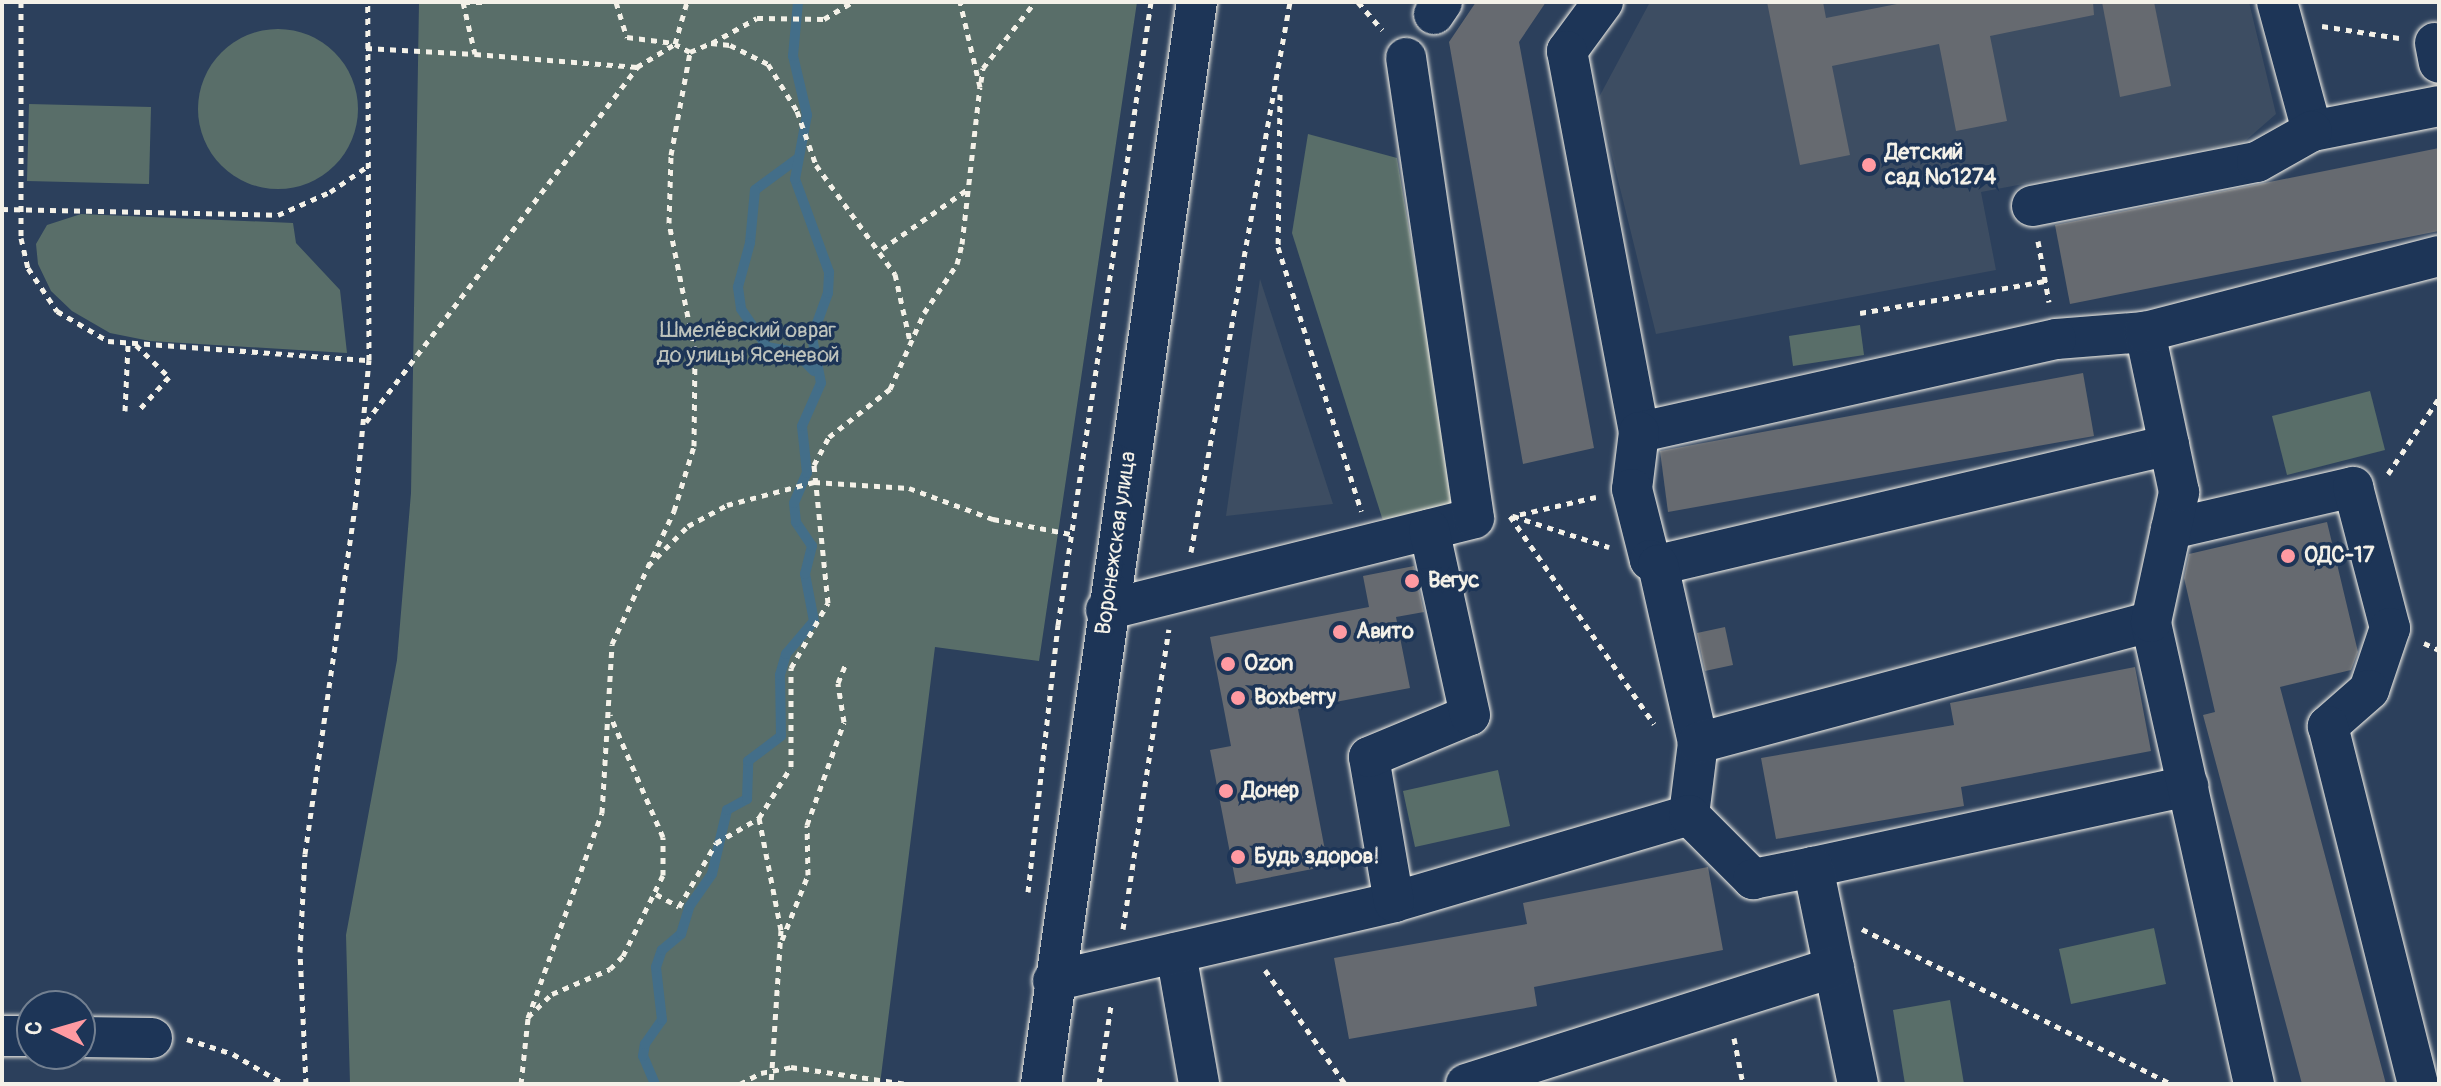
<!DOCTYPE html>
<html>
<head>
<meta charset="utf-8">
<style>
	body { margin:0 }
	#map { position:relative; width:2441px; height:1086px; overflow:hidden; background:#2c405c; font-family:Pangolin,sans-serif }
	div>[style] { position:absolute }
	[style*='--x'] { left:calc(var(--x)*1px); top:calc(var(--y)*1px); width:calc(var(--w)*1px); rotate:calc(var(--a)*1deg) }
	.built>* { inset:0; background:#3d4d62 }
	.green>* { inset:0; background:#596e69 }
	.round { border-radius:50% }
	.stream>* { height:10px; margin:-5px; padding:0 5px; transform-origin:5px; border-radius:5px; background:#436e89 }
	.building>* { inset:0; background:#666a70 }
	.path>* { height:5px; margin-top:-2.5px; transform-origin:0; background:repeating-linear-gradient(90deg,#f4f1e8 0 6px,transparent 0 12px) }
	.roads { filter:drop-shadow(0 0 2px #f4f1e8) drop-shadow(0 0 2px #f4f1e8) }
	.minor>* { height:40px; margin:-20px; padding:0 20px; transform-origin:20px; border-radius:20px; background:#1d3557 }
	.dots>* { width:22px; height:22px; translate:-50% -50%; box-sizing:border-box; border:4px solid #1d3557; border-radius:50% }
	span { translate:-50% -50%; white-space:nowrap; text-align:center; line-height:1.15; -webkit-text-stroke:7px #1d3557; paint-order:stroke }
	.poi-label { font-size:22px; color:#f4f1e8; font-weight:700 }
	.left { translate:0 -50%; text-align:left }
	.park-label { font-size:22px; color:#bec3bc }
	.street-label { font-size:22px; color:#f4f1e8 }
	.frame { position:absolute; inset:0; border:4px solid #f4f1e8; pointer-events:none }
	.north { position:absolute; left:16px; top:990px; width:80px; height:80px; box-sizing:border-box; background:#1d3557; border:2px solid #738091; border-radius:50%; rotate:275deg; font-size:22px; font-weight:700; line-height:32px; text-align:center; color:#f4f1e8 }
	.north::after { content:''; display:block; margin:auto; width:28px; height:36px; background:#ff9aa2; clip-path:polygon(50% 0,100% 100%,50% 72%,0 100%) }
</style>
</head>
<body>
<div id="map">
	<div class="built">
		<i style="clip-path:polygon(1650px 2px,2249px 2px,2276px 114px,2244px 142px,1981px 192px,1996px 270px,1656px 334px,1598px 99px)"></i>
		<i style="clip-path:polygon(1260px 279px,1333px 504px,1226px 516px)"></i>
	</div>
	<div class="green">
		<i style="clip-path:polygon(419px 2px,1137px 2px,1039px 661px,935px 647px,880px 1084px,350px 1084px,346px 935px,397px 660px,411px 493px)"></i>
		<i class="round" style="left:198px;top:29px;width:160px;height:160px"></i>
		<i style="clip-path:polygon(29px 104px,151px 107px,149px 184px,27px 181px)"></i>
		<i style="clip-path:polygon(1308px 134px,1397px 158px,1456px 508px,1384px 524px,1292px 233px)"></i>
		<i style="clip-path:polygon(81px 214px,293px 223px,296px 243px,340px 290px,347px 353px,150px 341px,110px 333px,72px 311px,51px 291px,38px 264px,36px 244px,47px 225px)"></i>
		<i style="clip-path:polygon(1860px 325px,1864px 355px,1793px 366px,1789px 336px)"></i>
		<i style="clip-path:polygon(2370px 391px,2385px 450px,2287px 475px,2272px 416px)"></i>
		<i style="clip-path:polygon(1498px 770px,1510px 826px,1415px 847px,1403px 791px)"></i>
		<i style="clip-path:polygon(2154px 928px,2166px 984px,2071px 1004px,2059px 949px)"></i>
		<i style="clip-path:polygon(1950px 1000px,1964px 1084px,1905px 1084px,1893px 1010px)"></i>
	</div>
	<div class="stream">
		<i style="--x:797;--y:159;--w:52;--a:143.6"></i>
		<i style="--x:755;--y:190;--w:53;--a:95.4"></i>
		<i style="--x:750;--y:243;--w:46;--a:105.3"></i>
		<i style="--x:738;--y:287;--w:22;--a:82"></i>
		<i style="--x:741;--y:309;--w:46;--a:55.6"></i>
		<i style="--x:767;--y:347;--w:28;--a:10"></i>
		<i style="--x:795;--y:352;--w:27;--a:45"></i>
		<i style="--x:655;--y:1084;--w:30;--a:-113"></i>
		<i style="--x:643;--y:1056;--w:12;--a:-81"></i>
		<i style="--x:645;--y:1044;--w:29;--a:-55"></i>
		<i style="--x:662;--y:1020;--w:53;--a:-96.5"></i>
		<i style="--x:656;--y:967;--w:18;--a:-71"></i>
		<i style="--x:662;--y:950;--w:25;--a:-40"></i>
		<i style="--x:681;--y:934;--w:28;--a:-73"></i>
		<i style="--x:689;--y:907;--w:40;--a:-55.1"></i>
		<i style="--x:712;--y:874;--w:66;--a:-76.8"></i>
		<i style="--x:727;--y:810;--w:23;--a:-29"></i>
		<i style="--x:747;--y:799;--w:38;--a:-88"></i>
		<i style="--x:748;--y:761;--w:41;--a:-37.1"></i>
		<i style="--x:781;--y:736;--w:61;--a:-90.9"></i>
		<i style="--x:780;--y:675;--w:22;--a:-74"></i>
		<i style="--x:786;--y:654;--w:43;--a:-49.7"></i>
		<i style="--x:814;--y:621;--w:48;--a:-100.8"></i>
		<i style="--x:805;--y:574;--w:29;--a:-76"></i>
		<i style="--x:812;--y:546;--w:29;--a:-124"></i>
		<i style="--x:796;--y:522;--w:19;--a:-96"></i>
		<i style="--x:794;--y:503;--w:33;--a:-67"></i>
		<i style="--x:807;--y:473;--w:47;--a:-96.1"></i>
		<i style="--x:802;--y:426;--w:47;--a:-66.2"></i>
		<i style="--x:821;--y:383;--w:47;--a:-101.1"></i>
		<i style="--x:812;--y:337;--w:47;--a:-70"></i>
		<i style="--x:828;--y:293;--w:21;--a:-87"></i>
		<i style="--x:829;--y:272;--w:99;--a:-110.1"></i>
		<i style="--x:795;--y:179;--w:65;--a:-79.4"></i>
		<i style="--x:807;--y:115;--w:61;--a:-103.3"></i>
		<i style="--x:793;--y:56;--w:54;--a:-84.7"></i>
	</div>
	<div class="building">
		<i style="clip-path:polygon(1476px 2px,1546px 2px,1519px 42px,1594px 448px,1523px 464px,1449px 42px)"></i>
		<i style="clip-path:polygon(1767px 2px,1823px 2px,1826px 18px,1907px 2px,2093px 2px,2094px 15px,1990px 36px,2007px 121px,1956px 131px,1939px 44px,1832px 66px,1850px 155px,1800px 165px)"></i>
		<i style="clip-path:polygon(2102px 2px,2154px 2px,2171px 86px,2120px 97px)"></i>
		<i style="clip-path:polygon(2439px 148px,2439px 231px,2070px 304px,2055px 225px)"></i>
		<i style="clip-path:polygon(2083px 373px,2094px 436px,1668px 512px,1660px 451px)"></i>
		<i style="clip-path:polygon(2327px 522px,2358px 652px,2351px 670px,2280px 687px,2386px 1084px,2302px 1084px,2203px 715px,2215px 712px,2184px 578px,2189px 554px)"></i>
		<i style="clip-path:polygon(1414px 566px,1424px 612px,1396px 617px,1410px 688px,1298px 709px,1328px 866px,1236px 884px,1210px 750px,1231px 746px,1210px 637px,1369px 607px,1363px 576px)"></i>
		<i style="clip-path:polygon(1725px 627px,1733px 665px,1705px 671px,1697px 633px)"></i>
		<i style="clip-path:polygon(2135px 667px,2151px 751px,1961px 787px,1964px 806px,1776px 839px,1761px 758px,1954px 725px,1950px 703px)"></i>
		<i style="clip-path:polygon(1708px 867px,1723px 950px,1534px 987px,1537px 1006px,1349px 1039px,1334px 958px,1527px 924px,1523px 903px)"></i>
	</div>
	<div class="path">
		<i style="--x:21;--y:2;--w:236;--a:90"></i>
		<i style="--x:21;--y:238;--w:31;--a:77"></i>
		<i style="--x:28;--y:268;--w:52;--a:56"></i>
		<i style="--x:57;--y:311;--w:59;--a:30.5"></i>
		<i style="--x:108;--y:341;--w:262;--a:4.2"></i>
		<i style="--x:463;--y:2;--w:53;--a:77"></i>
		<i style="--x:475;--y:54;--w:163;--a:4.6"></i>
		<i style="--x:637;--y:67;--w:44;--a:-31.2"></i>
		<i style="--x:464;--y:2;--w:24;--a:0"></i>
		<i style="--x:616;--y:2;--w:37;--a:73"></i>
		<i style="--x:627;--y:37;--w:47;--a:7.3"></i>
		<i style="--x:1358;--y:2;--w:37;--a:49"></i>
		<i style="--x:2322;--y:26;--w:78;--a:8.9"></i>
		<i style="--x:712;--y:43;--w:51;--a:-29.1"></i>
		<i style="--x:757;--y:18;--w:67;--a:0.9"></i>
		<i style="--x:824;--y:19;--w:33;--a:-31"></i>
		<i style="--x:366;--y:48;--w:109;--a:3.2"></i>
		<i style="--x:690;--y:52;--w:23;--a:-23"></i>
		<i style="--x:711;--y:43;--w:19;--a:6"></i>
		<i style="--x:730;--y:45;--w:42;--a:26.6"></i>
		<i style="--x:768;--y:64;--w:55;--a:58.3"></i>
		<i style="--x:797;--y:111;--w:57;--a:70.6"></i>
		<i style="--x:816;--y:165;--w:135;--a:54.1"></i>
		<i style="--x:895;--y:274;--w:69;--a:77.4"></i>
		<i style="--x:981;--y:82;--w:14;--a:-82"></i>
		<i style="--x:983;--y:68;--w:84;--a:-51.8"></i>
		<i style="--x:1280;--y:94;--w:153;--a:90.7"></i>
		<i style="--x:1278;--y:247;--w:277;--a:72.5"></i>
		<i style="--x:2;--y:209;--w:276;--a:1.2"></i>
		<i style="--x:278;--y:215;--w:57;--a:-23.9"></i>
		<i style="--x:330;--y:192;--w:46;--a:-34.4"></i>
		<i style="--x:2038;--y:241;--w:62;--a:79.8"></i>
		<i style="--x:882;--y:249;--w:105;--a:-34.9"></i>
		<i style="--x:1860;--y:313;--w:188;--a:-9.8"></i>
		<i style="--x:136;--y:345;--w:46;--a:44.1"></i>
		<i style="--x:169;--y:377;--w:47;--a:132.4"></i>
		<i style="--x:125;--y:411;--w:67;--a:-87.4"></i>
		<i style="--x:366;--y:422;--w:447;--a:-52.6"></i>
		<i style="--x:2388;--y:474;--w:92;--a:-56.1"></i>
		<i style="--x:1596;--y:497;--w:85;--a:167.1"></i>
		<i style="--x:1513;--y:516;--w:101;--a:17.9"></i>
		<i style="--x:1510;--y:516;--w:253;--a:55.3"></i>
		<i style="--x:1191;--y:552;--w:559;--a:-79.8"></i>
		<i style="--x:648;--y:566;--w:57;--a:-45"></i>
		<i style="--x:688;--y:526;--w:44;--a:-28.3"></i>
		<i style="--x:727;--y:505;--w:90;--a:-14.8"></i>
		<i style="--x:814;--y:482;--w:95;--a:3.6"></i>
		<i style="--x:909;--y:488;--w:90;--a:20.3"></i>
		<i style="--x:993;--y:519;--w:79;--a:10.9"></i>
		<i style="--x:2424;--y:643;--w:17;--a:25"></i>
		<i style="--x:759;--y:818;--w:114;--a:78.9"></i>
		<i style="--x:781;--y:930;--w:154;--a:93.7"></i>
		<i style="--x:1028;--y:892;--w:269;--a:-83.6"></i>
		<i style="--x:1058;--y:625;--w:630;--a:-81.51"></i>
		<i style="--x:656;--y:894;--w:26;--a:29"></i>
		<i style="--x:679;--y:907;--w:74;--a:-60"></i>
		<i style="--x:716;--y:843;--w:50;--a:-30.2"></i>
		<i style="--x:759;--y:818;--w:60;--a:-57.9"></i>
		<i style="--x:791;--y:767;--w:99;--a:-90"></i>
		<i style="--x:791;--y:668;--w:75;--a:-60.4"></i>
		<i style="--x:828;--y:603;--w:139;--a:-95.8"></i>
		<i style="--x:814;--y:465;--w:32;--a:-62"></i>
		<i style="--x:829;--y:437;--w:78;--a:-38.2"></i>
		<i style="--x:890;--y:389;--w:83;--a:-65.9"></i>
		<i style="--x:924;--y:313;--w:59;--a:-56"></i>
		<i style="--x:957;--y:264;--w:21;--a:-76"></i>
		<i style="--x:962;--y:244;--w:158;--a:-83.5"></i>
		<i style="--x:980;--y:87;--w:87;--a:-103.2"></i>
		<i style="--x:1123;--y:929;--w:303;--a:-81.3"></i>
		<i style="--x:1862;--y:929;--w:347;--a:26.6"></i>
		<i style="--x:782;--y:940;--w:70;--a:-68.2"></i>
		<i style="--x:808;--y:875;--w:50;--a:-91.1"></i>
		<i style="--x:807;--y:825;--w:109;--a:-70.2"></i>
		<i style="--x:844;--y:722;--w:39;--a:-99"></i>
		<i style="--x:838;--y:683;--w:22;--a:-68"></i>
		<i style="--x:1265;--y:970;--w:139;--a:54.9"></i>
		<i style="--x:528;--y:1017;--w:33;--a:-44"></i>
		<i style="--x:552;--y:994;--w:63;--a:-23.3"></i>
		<i style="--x:610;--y:969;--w:18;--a:-45"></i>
		<i style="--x:623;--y:956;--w:90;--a:-63.7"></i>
		<i style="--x:663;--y:875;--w:38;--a:-90"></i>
		<i style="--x:663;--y:837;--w:133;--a:-113.5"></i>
		<i style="--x:1734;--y:1038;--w:47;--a:78.9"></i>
		<i style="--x:187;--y:1039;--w:48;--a:18.1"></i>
		<i style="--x:233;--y:1054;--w:59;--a:30.5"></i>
		<i style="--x:306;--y:1084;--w:132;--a:-92.6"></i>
		<i style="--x:300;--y:952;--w:98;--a:-87.1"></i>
		<i style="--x:305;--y:854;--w:350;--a:-81.8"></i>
		<i style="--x:355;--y:508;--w:149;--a:-84.6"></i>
		<i style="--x:369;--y:360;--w:358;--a:-90.2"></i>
		<i style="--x:521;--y:1084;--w:66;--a:-83.9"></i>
		<i style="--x:528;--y:1018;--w:218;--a:-70.2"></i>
		<i style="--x:602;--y:813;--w:169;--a:-86.6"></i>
		<i style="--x:612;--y:644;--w:147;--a:-65"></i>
		<i style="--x:674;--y:511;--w:68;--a:-72.9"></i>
		<i style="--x:694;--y:446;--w:94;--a:-89.4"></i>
		<i style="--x:695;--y:352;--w:132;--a:-101.4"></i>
		<i style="--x:669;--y:223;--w:68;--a:-88.3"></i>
		<i style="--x:671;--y:155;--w:105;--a:-79.5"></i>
		<i style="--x:690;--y:52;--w:17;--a:-152"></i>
		<i style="--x:675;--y:44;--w:44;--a:-74.1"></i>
		<i style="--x:740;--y:1084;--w:24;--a:-28"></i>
		<i style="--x:761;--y:1073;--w:31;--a:-11"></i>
		<i style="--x:791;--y:1067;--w:117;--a:8.3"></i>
		<i style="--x:1099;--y:1084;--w:79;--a:-81.3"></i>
	</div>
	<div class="roads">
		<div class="minor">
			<i style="--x:1603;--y:2;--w:61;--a:126.3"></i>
			<i style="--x:1567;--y:51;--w:388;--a:79.3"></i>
			<i style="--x:2277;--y:2;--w:134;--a:74.8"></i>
			<i style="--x:2312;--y:131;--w:129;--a:-11.1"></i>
			<i style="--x:1434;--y:14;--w:14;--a:-56"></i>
			<i style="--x:2435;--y:43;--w:20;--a:79"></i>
			<i style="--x:2032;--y:206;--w:229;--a:-11.1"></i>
			<i style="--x:2257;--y:162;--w:63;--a:-29.4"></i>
			<i style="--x:2145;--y:332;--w:89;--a:175.5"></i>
			<i style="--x:2056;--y:339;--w:427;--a:167.4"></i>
			<i style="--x:1639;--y:432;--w:57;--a:97"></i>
			<i style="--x:1632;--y:489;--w:73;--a:75.8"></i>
			<i style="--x:1650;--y:560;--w:9;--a:32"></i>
			<i style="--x:1658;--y:565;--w:525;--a:-13.22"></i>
			<i style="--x:2171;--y:529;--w:187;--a:-13"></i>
			<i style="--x:2353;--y:487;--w:146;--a:75.3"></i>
			<i style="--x:2390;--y:628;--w:65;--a:108.7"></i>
			<i style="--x:2369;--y:690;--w:55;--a:138.7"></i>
			<i style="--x:2328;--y:726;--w:369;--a:75.9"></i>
			<i style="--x:1658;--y:565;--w:182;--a:77.3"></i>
			<i style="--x:1106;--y:610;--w:379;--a:-14"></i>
			<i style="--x:1474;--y:518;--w:465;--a:-98.4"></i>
			<i style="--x:1689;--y:815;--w:73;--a:-82.9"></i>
			<i style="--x:1698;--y:743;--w:469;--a:-15"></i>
			<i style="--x:1813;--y:867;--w:384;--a:-12.2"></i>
			<i style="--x:1394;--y:902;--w:308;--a:-16.4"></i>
			<i style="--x:1689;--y:815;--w:91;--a:45"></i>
			<i style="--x:1753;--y:879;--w:61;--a:-11.3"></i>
			<i style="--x:1813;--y:867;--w:222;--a:78.3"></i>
			<i style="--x:1176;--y:953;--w:133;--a:80"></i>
			<i style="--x:1053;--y:981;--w:350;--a:-13"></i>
			<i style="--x:1394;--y:902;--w:147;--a:-99.8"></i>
			<i style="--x:1369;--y:757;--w:109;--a:-22.6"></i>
			<i style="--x:1470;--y:715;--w:190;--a:-102.4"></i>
			<i style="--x:2;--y:1036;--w:30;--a:0"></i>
			<i style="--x:80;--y:1037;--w:72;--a:0.8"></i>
			<i style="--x:1041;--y:1084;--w:1093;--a:-81.8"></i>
			<i style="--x:1466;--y:1084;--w:386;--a:-17.6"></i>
			<i style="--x:2254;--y:1084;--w:473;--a:-102.6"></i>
			<i style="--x:2151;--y:622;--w:133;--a:-77.8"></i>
			<i style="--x:2179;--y:492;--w:164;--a:-102"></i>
			<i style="--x:2145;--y:332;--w:304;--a:-14.5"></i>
		</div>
	</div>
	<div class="dots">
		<i style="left:1869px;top:165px;background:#ff9aa2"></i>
		<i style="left:2288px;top:556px;background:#ff9aa2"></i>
		<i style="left:1412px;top:581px;background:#ff9aa2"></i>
		<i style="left:1340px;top:632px;background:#ff9aa2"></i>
		<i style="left:1228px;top:664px;background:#ff9aa2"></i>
		<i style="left:1238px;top:698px;background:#ff9aa2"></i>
		<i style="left:1226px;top:791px;background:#ff9aa2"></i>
		<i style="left:1238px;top:857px;background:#ff9aa2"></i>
	</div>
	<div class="poi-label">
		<span class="left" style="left:1885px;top:165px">Детский<br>сад №1274</span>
		<span class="left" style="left:2304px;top:556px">ОДС-17</span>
		<span class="left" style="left:1428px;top:581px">Вегус</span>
		<span class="left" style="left:1356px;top:632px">Авито</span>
		<span class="left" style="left:1244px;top:664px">Ozon</span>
		<span class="left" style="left:1254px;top:698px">Boxberry</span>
		<span class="left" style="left:1242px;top:791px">Донер</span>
		<span class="left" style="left:1254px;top:857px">Будь здоров!</span>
	</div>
	<div class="park-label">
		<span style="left:748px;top:343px">Шмелёвский овраг<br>до улицы Ясеневой</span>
	</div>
	<div class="street-label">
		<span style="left:1116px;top:543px;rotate:-82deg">Воронежская улица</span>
	</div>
	<div class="frame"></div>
	<div class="north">С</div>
</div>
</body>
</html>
